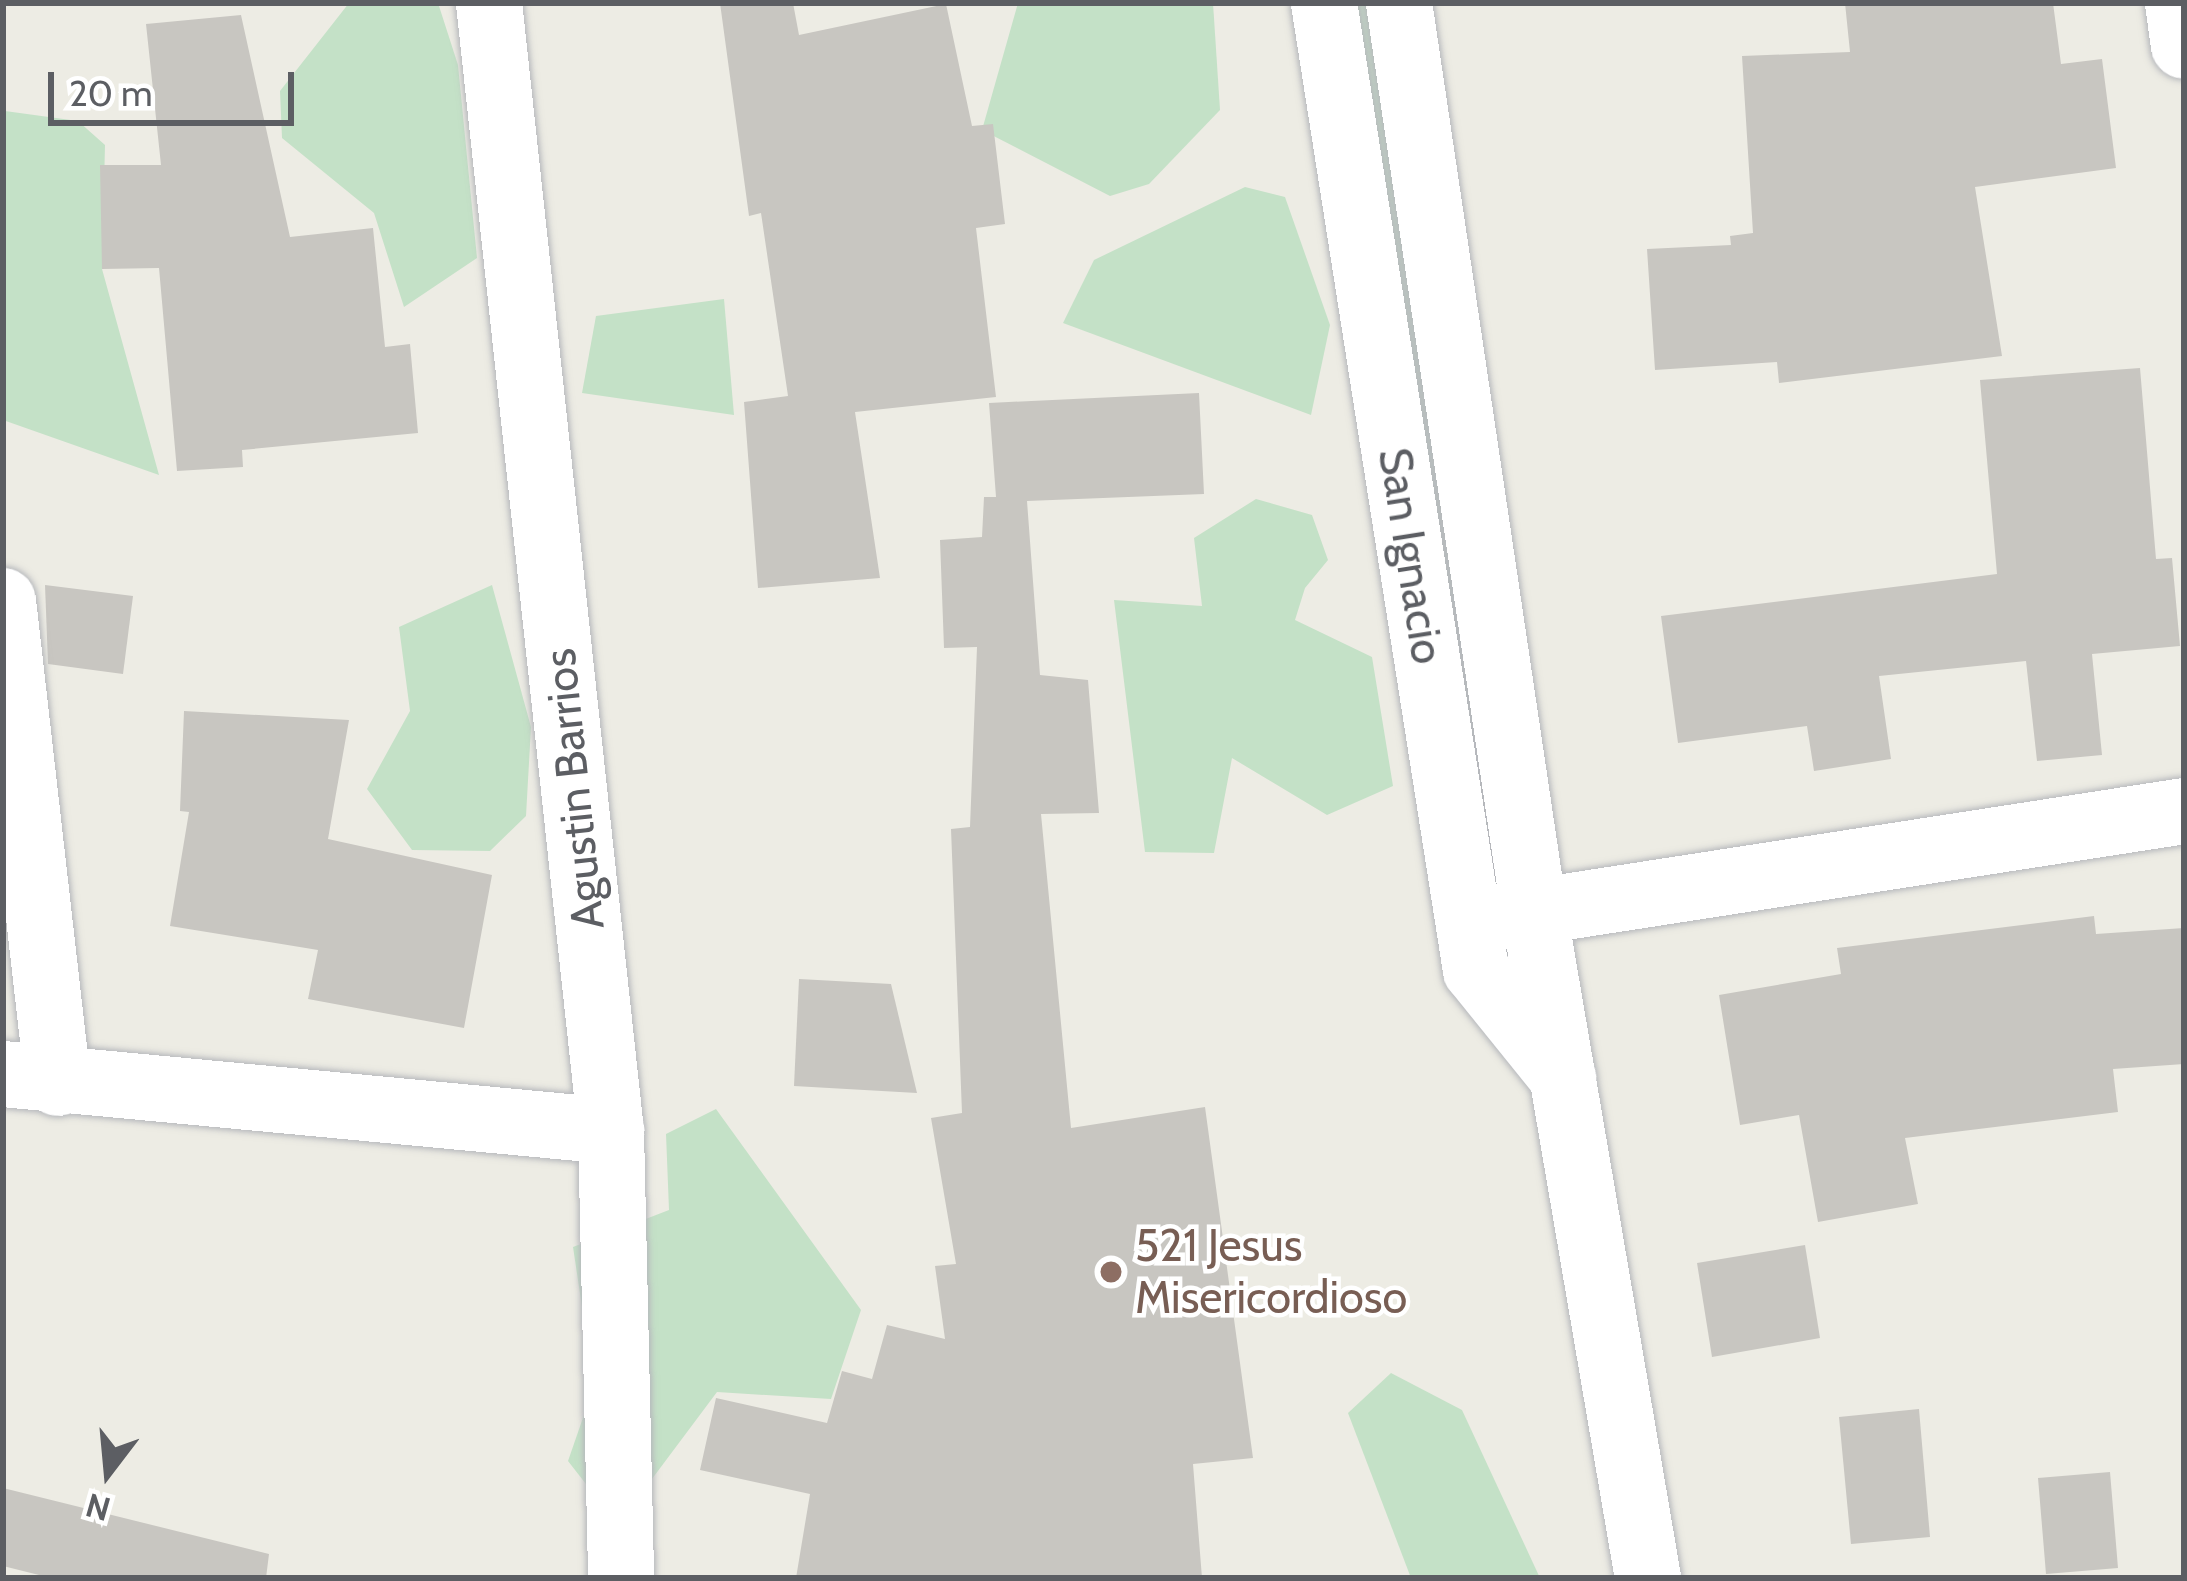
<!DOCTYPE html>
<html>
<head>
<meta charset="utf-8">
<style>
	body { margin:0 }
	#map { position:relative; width:2187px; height:1581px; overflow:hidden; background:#edece4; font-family:Cabin,sans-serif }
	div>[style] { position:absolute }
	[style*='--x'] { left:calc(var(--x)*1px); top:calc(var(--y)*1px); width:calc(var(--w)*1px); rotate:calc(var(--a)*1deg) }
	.green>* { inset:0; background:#c4e1c7 }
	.building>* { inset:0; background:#c8c6c1 }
	.roads { filter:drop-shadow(0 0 3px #b6b8bc) drop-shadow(0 0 3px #b6b8bc) }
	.minor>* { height:66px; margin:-33px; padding:0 33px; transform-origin:33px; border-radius:33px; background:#fff }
	.dots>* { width:33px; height:33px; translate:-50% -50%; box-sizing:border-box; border:6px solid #fff; border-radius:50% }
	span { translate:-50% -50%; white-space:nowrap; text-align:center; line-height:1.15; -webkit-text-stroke:9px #fff; paint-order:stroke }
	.street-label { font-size:45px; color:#5c5e63 }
	.education-label { font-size:45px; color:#785e54 }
	.left { translate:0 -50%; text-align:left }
	.frame { position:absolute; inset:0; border:6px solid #5c5e63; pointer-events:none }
	.north { position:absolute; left:48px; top:1413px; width:120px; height:120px; -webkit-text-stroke:9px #fff; paint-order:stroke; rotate:196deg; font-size:33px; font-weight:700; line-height:48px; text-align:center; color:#5c5e63 }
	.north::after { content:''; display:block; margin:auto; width:42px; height:54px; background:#5c5e63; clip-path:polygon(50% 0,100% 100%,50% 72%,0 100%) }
	.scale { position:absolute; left:48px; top:72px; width:246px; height:54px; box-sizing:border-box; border:6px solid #5c5e63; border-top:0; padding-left:15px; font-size:36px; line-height:42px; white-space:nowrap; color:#5c5e63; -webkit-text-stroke:9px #fff; paint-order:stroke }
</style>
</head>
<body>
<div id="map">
	<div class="green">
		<i style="clip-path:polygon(349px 3px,439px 6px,458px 65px,477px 258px,404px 307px,374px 213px,282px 138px,280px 91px)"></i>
		<i style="clip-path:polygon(1018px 3px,1213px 3px,1220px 110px,1149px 184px,1110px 196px,982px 130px)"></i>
		<i style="clip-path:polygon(1357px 3px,1376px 3px,1497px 858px,1484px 852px)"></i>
		<i style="clip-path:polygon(5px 111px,78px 121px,105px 145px,102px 269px,159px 475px,3px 420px)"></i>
		<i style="clip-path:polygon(1245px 187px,1285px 197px,1330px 325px,1311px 415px,1063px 323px,1094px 260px)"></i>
		<i style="clip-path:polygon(724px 299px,734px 415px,582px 393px,596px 316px)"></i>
		<i style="clip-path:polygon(1256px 499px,1312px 515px,1328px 560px,1305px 588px,1295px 620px,1372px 657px,1393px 786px,1327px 815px,1232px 758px,1214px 853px,1145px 852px,1114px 600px,1202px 606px,1194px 538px)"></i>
		<i style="clip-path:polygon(492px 585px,531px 727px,526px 816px,490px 851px,412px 850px,367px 789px,410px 711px,399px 627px)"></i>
		<i style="clip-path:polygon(716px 1109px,861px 1310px,831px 1399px,717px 1392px,634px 1503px,600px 1502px,568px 1461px,594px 1386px,573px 1247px,669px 1210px,666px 1134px)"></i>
		<i style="clip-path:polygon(1391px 1373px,1462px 1410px,1540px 1578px,1411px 1578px,1348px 1413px)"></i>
	</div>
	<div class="building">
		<i style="clip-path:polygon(720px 3px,793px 3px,799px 35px,946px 4px,972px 126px,993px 124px,1005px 224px,976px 228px,996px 397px,855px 412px,880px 578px,758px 588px,744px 402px,788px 396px,761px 213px,749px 216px)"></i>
		<i style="clip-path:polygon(1845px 3px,2053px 3px,2061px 64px,2102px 59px,2116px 168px,1975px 187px,2002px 356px,1779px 383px,1777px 362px,1655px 370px,1647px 249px,1731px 245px,1730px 236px,1753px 233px,1742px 56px,1850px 52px)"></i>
		<i style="clip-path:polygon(241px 15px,290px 237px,373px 228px,385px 347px,410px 344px,418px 433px,242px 450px,243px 467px,177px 471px,159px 268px,102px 269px,100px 165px,161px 165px,146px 24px)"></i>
		<i style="clip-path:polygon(2140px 368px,2156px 559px,2172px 558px,2180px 646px,2092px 654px,2102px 755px,2037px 761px,2026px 661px,1879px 676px,1891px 759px,1814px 771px,1807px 726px,1678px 743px,1661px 616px,1997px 574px,1980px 380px)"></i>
		<i style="clip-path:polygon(1199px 393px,1204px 494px,1027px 501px,1040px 675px,1088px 680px,1099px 813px,1041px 814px,1071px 1128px,1205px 1107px,1253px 1458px,1193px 1464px,1202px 1578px,796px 1578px,810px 1494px,700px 1470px,716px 1398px,827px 1423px,842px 1371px,872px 1379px,887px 1325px,945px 1339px,935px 1266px,956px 1264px,931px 1118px,962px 1113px,951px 829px,970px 827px,977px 647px,944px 648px,940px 540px,982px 537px,984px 497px,996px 497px,989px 403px)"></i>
		<i style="clip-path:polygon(45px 585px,133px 596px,123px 674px,48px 664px)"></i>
		<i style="clip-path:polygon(184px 711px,349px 720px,328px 839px,492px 875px,464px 1028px,308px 999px,318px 950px,170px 926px,189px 812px,180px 811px)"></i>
		<i style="clip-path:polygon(2094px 916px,2096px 934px,2184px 928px,2184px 1064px,2113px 1069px,2118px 1112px,1905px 1138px,1918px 1204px,1818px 1222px,1799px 1115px,1740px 1125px,1719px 995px,1841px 974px,1837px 948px)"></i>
		<i style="clip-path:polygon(799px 979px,891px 984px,917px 1093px,794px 1086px)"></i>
		<i style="clip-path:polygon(1805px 1245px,1820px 1338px,1712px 1357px,1697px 1263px)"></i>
		<i style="clip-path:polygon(1919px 1409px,1930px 1537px,1851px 1544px,1839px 1417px)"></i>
		<i style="clip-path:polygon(2110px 1472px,2118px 1568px,2046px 1574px,2038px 1478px)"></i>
		<i style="clip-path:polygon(3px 1488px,269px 1554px,266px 1578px,51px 1578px,3px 1566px)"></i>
	</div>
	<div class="roads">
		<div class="minor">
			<i style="--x:489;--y:3;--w:1135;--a:83.83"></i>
			<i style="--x:611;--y:1131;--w:447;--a:88.7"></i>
			<i style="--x:1324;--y:3;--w:979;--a:81.07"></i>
			<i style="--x:1476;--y:970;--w:139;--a:51.1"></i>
			<i style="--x:1399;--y:3;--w:918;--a:81.54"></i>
			<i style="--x:1534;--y:911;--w:677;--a:80.3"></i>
			<i style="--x:2178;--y:3;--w:43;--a:82.1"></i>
			<i style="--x:3;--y:601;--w:485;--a:83.5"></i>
			<i style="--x:1494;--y:918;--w:698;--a:-8.81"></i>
			<i style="--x:3;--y:1074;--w:611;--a:5.36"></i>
		</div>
	</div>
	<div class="dots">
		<i style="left:1111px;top:1272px;background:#8d6e63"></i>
	</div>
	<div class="street-label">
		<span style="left:1411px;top:556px;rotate:81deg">San Ignacio</span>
		<span style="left:574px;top:789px;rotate:-96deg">Agustin Barrios</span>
	</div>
	<div class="education-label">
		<span class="left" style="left:1135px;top:1272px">521 Jesus<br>Misericordioso</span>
	</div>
	<div class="frame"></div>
	<div class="north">N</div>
	<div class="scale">20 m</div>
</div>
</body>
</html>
